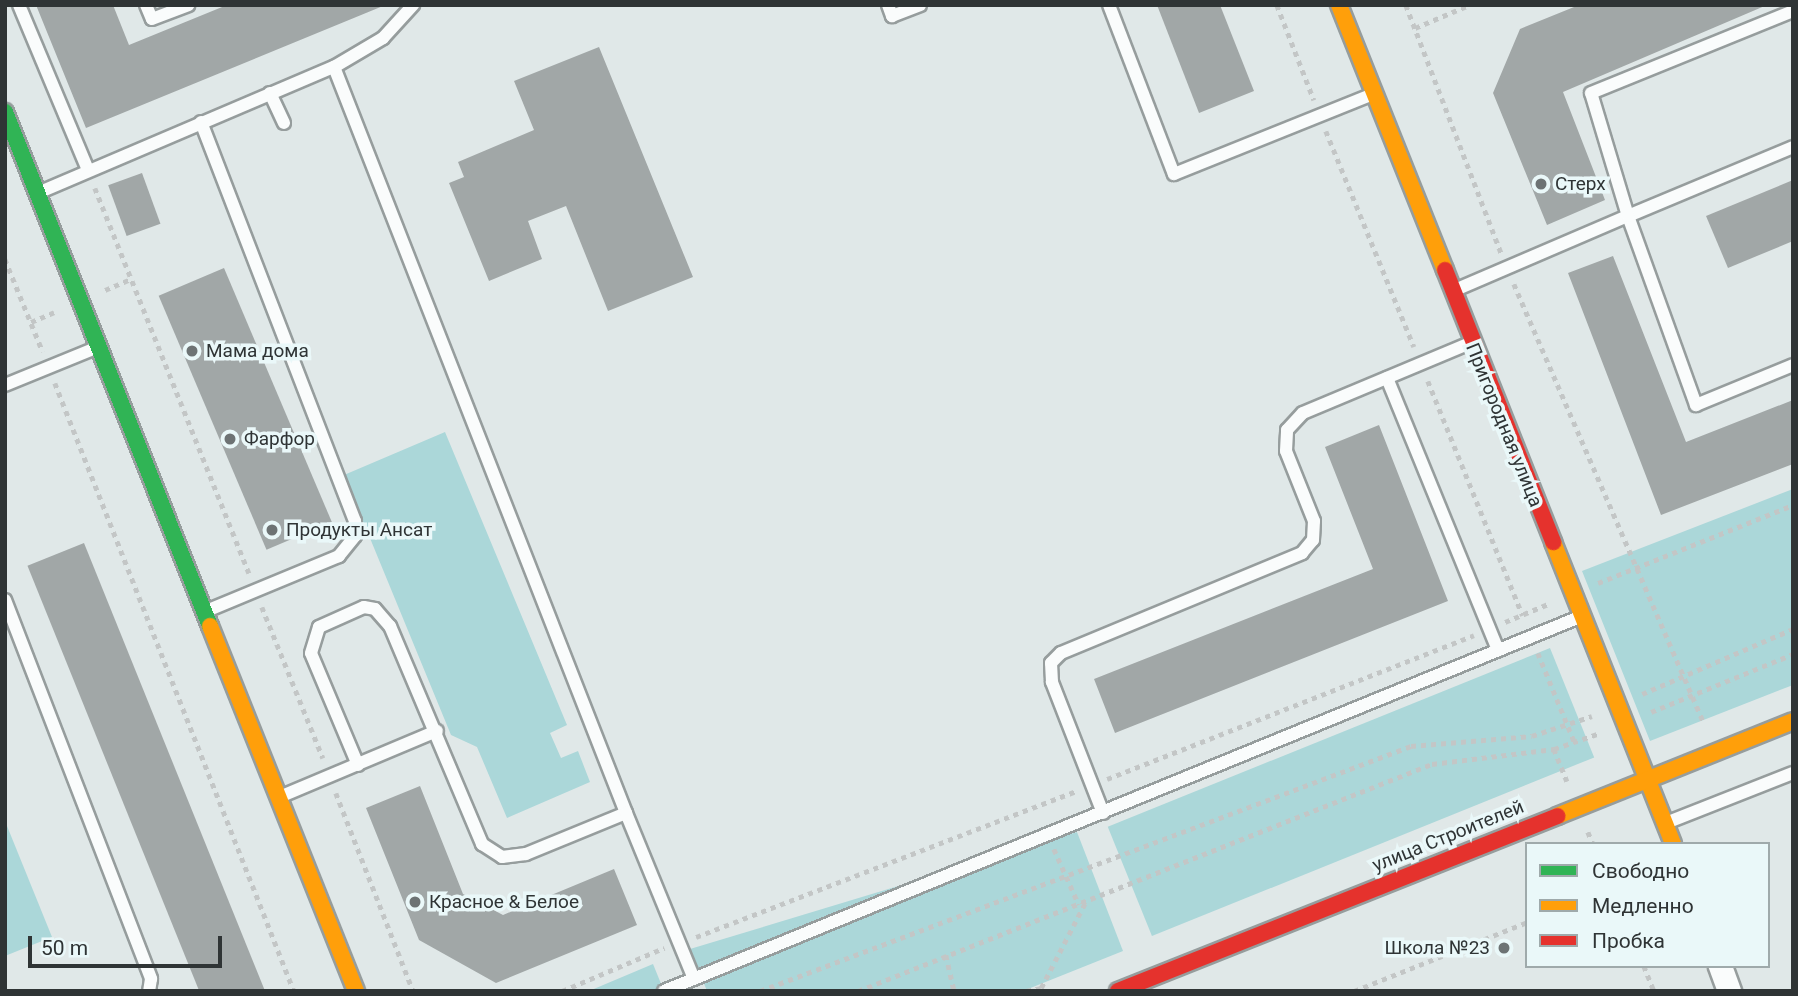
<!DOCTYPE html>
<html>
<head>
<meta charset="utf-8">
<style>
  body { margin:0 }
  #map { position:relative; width:1798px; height:996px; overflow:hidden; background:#e0e8e8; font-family:Roboto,sans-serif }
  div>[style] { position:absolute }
  .green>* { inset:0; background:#abd7d9; transform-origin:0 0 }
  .building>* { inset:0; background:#a1a7a7; transform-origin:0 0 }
  .path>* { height:4.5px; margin-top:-2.25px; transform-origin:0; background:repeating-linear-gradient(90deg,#c3c6c6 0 5px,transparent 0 10px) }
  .roads { filter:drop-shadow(2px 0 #969d9d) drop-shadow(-2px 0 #969d9d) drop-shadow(0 2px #969d9d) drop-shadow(0 -2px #969d9d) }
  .lane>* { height:12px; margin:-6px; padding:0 6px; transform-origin:6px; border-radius:6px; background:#fafcfc }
  .street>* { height:23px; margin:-11.5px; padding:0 11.5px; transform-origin:11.5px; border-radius:11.5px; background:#fafcfc }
  .fast>* { height:16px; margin:-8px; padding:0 8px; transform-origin:8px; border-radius:8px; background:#30b455 }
  .slow>* { height:16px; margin:-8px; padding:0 8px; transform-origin:8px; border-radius:8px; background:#ff9f0a }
  .jam>* { height:16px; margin:-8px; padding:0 8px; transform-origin:8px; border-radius:8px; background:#e5322d }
  .dots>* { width:19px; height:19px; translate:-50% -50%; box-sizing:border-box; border:4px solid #eaf8f9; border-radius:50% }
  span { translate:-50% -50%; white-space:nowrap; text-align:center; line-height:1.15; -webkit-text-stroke:7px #eaf8f9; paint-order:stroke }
  .poi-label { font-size:19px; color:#2f3435 }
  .left { translate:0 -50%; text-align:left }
  .right { translate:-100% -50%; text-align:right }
  .street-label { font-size:19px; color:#2f3435 }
  .frame { position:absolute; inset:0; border:7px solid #2f3435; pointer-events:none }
  .legend { position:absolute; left:1525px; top:842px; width:245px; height:126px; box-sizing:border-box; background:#eaf8f9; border:2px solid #9faaab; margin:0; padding:9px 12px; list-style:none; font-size:21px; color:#2f3435 }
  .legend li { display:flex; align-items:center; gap:14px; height:35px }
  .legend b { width:35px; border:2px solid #9faaab }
  .scale { position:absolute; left:28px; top:936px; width:194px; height:32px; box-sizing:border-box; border:4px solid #2f3435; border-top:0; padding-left:9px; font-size:21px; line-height:24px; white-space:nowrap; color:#2f3435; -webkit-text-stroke:5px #eaf8f9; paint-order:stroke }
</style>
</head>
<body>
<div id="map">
  <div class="green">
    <i style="clip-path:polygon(445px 432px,567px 725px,550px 733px,561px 758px,578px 751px,590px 782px,507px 818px,477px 747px,451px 735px,344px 475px)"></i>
    <i style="clip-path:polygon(1793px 489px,1793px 685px,1650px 741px,1582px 571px)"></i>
    <i style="left:1550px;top:648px;width:118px;height:477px;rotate:68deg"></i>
    <i style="clip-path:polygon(5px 821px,52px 937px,5px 956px)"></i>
    <i style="clip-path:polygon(1077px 832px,1123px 951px,1023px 991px,707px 991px,690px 949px)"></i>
    <i style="clip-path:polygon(653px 964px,664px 991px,589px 991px)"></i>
  </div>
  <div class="building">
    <i style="clip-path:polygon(36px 5px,113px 5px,129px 45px,227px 5px,383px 6px,86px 128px)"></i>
    <i style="clip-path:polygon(1157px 5px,1220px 5px,1254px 91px,1199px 113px)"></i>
    <i style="clip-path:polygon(1579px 5px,1767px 5px,1563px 92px,1605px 200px,1547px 225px,1493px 93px,1520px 29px)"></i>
    <i style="clip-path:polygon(599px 47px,693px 277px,608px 311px,566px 206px,528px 221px,542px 259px,489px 281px,449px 183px,464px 177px,458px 162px,534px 130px,514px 81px)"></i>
    <i style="left:142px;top:173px;width:54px;height:36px;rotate:70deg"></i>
    <i style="clip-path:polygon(1793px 180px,1793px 241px,1728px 268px,1706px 216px)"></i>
    <i style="clip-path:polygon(1613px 256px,1686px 442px,1793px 400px,1793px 464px,1661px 515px,1568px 273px)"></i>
    <i style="left:224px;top:268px;width:276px;height:71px;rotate:67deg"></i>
    <i style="clip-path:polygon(1379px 425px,1448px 601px,1115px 733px,1094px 679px,1373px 569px,1325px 447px)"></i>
    <i style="left:84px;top:543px;width:484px;height:61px;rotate:68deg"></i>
    <i style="clip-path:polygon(420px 786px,463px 894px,503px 915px,614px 869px,637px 925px,496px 983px,419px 940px,366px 808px)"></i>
  </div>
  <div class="path">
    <i style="left:1277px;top:5px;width:102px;rotate:68.7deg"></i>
    <i style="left:1406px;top:5px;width:266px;rotate:69deg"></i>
    <i style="left:1415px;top:28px;width:59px;rotate:-23.1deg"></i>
    <i style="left:1326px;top:131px;width:233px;rotate:67.8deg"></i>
    <i style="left:95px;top:188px;width:415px;rotate:68.2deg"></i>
    <i style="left:5px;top:259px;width:100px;rotate:67.8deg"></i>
    <i style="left:1514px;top:284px;width:479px;rotate:66.6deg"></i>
    <i style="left:105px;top:290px;width:28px;rotate:-23deg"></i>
    <i style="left:31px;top:322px;width:25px;rotate:-23deg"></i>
    <i style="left:1428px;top:381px;width:253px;rotate:68deg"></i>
    <i style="left:55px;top:383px;width:653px;rotate:68.54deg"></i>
    <i style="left:1598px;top:583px;width:210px;rotate:-21.8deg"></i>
    <i style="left:262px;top:607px;width:163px;rotate:68deg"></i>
    <i style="left:1505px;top:622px;width:47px;rotate:-22.7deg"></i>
    <i style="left:1538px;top:653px;width:97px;rotate:67.7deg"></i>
    <i style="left:1642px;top:694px;width:164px;rotate:-23.3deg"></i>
    <i style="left:1651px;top:712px;width:153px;rotate:-22.2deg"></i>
    <i style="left:1554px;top:749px;width:35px;rotate:68deg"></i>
    <i style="left:1107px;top:779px;width:394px;rotate:-21.4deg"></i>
    <i style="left:336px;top:793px;width:212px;rotate:68.7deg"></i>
    <i style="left:1588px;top:832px;width:13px;rotate:67deg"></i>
    <i style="left:1054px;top:849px;width:61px;rotate:65.9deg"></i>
    <i style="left:696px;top:937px;width:407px;rotate:-21deg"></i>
    <i style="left:946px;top:955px;width:37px;rotate:77deg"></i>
    <i style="left:1644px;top:966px;width:27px;rotate:68deg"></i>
    <i style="left:562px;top:991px;width:111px;rotate:-22.9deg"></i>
    <i style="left:760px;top:991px;width:696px;rotate:-20.62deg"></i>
    <i style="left:1411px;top:746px;width:121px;rotate:-4.7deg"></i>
    <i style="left:1532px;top:736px;width:63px;rotate:-18.4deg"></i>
    <i style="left:858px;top:991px;width:617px;rotate:-21.58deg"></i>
    <i style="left:1432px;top:764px;width:123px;rotate:-7deg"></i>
    <i style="left:1554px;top:749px;width:46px;rotate:-19.2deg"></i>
    <i style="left:1026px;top:991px;width:15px;rotate:-11deg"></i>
    <i style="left:1041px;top:988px;width:96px;rotate:-62.6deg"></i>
    <i style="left:1354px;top:991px;width:186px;rotate:-21.7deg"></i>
  </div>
  <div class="roads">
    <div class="lane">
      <i style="left:19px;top:5px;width:179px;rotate:67.3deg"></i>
      <i style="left:146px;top:5px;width:15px;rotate:67deg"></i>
      <i style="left:152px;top:19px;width:39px;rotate:-21deg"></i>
      <i style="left:888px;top:5px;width:12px;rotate:70deg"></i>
      <i style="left:892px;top:16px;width:30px;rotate:-21deg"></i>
      <i style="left:1109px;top:5px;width:181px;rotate:69deg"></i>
      <i style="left:1174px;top:174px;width:214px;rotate:-21.9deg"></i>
      <i style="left:334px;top:67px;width:801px;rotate:68.62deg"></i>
      <i style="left:270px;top:93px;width:33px;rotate:65deg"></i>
      <i style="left:201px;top:122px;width:428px;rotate:68.9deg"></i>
      <i style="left:355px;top:521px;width:15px;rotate:90deg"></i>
      <i style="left:355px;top:536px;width:26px;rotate:129deg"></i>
      <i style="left:339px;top:556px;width:144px;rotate:157.5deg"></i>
      <i style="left:1793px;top:147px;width:179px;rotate:157.3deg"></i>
      <i style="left:1628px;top:216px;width:201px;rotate:70.2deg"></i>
      <i style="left:1696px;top:405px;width:105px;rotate:-22.4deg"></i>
      <i style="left:38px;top:193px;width:322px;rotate:-23.1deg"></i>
      <i style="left:334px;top:67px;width:57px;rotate:-30.6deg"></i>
      <i style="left:383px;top:38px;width:45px;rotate:-47.7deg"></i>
      <i style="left:1455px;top:290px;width:188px;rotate:-23.2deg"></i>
      <i style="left:1628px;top:216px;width:128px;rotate:-106.7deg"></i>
      <i style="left:1591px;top:93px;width:218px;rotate:-22.1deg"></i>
      <i style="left:1387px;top:378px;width:294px;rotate:67.8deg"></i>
      <i style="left:5px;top:385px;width:100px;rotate:-22.2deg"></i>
      <i style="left:5px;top:600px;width:406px;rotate:68.9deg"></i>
      <i style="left:151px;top:979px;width:12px;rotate:99deg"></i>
      <i style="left:358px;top:765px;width:121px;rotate:-112.8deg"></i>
      <i style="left:311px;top:653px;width:27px;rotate:-73deg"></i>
      <i style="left:319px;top:627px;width:49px;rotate:-24deg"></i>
      <i style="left:364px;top:607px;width:11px;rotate:10deg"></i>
      <i style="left:375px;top:609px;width:23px;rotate:49deg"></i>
      <i style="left:390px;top:626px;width:237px;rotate:67.1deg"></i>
      <i style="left:482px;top:844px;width:24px;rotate:33deg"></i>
      <i style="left:502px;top:857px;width:24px;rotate:-7deg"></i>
      <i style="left:526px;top:854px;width:108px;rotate:-22.3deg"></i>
      <i style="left:626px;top:813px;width:179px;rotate:67.7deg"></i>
      <i style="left:282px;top:796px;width:168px;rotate:-22.8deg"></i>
      <i style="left:1103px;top:813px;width:141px;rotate:-111.3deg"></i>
      <i style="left:1052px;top:682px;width:19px;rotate:-93deg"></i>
      <i style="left:1051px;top:663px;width:14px;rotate:-45deg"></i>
      <i style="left:1061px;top:653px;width:261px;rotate:-22.5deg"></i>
      <i style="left:1302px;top:553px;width:17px;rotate:-50deg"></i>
      <i style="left:1313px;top:540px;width:19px;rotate:-87deg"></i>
      <i style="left:1314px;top:521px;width:75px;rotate:-111.8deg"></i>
      <i style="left:1286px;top:451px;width:21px;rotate:-87deg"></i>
      <i style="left:1287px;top:430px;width:23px;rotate:-47deg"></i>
      <i style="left:1303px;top:413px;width:181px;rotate:-22.7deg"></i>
      <i style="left:1666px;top:823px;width:136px;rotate:-21.5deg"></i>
      <i style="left:664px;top:991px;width:992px;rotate:-22.22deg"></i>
    </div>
    <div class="street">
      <i style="left:1720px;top:966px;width:27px;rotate:70deg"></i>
    </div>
    <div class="fast">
      <i style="left:5px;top:112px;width:553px;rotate:68.26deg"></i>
    </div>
    <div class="slow">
      <i style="left:1339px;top:5px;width:285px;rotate:68.2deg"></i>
      <i style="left:1553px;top:542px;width:325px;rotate:68.3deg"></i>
      <i style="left:210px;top:626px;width:393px;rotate:68.2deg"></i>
      <i style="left:1557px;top:816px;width:254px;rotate:-21.9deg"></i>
    </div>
    <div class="jam">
      <i style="left:1445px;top:270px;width:293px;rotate:68.3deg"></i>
      <i style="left:1118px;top:991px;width:473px;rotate:-21.7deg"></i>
    </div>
  </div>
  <div class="dots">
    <i style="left:1541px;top:184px;background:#6d7374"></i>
    <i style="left:192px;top:351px;background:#6d7374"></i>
    <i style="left:230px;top:439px;background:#6d7374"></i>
    <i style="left:272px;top:530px;background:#6d7374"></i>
    <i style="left:415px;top:902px;background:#6d7374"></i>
    <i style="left:1504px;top:948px;background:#6d7374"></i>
  </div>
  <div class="poi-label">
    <span class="left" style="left:1555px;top:184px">Стерх</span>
    <span class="left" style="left:206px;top:351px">Мама дома</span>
    <span class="left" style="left:244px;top:439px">Фарфор</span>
    <span class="left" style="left:286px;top:530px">Продукты Ансат</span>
    <span class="left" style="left:429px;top:902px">Красное &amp; Белое</span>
    <span class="right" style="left:1490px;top:948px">Школа №23</span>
  </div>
  <div class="street-label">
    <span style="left:1504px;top:425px;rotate:68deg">Пригородная улица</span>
    <span style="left:1448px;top:836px;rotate:-22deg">улица Строителей</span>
  </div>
  <div class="frame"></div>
  <ul class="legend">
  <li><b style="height:9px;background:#30b455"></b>Свободно</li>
  <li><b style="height:9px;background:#ff9f0a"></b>Медленно</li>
  <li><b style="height:9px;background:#e5322d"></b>Пробка</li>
  </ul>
  <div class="scale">50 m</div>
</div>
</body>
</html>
